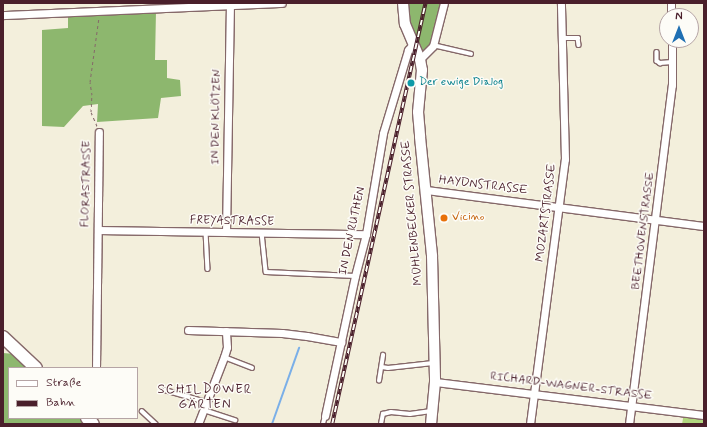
<!DOCTYPE html>
<html>
<head>
<meta charset="utf-8">
<style>
  body { margin:0 }
  #map { position:relative; width:707px; height:427px; overflow:hidden; background:#f3efdc; font-family:Mynerve,sans-serif }
  div>[style] { position:absolute }
  .green>* { inset:0; background:#b2d67f }
  .forest>* { inset:0; background:#8db76e }
  .stream>* { height:2px; margin:-1px; padding:0 1px; transform-origin:1px; border-radius:1px; background:#7aafe8 }
  .path>* { height:1px; margin-top:-0.5px; transform-origin:0; background:repeating-linear-gradient(90deg,#856869 0 3px,transparent 0 6px) }
  .roads { filter:drop-shadow(1px 0 #856869) drop-shadow(-1px 0 #856869) drop-shadow(0 1px #856869) drop-shadow(0 -1px #856869) }
  .lane>* { height:3.5px; margin:-1.75px; padding:0 1.75px; transform-origin:1.75px; border-radius:1.75px; background:#fff }
  .street>* { height:7px; margin:-3.5px; padding:0 3.5px; transform-origin:3.5px; border-radius:3.5px; background:#fff }
  .secondary>* { height:10px; margin:-5px; padding:0 5px; transform-origin:5px; border-radius:5px; background:#fff }
  .primary>* { height:12px; margin:-6px; padding:0 6px; transform-origin:6px; border-radius:6px; background:#fff }
  .rail>* { height:3.5px; margin-top:-1.75px; transform-origin:0; background:repeating-linear-gradient(90deg,#fdfcf7 0 6px,#4a1f2b 0 12px); box-sizing:border-box; border-block:1px solid #4a1f2b }
  .dots>* { width:11px; height:11px; translate:-50% -50%; box-sizing:border-box; border:2px solid #fdfcf7; border-radius:50% }
  span { translate:-50% -50%; white-space:nowrap; text-align:center; line-height:1.15; -webkit-text-stroke:3px #fdfcf7; paint-order:stroke }
  .culture-label { font-size:12px; color:#0d838f }
  .left { translate:0 -50%; text-align:left }
  .street-label { font-size:12px; color:#4a1f2b }
  .food-label { font-size:12px; color:#c56008 }
  .neighbourhood-label { font-size:13px; color:#4a1f2b; letter-spacing:1px }
  .frame { position:absolute; inset:0; border:4px solid #4a1f2b; pointer-events:none }
  .legend { position:absolute; left:8px; top:367px; width:130px; height:52px; box-sizing:border-box; background:#fdfcf7; border:1px solid #b5a4a5; margin:0; padding:5px 7px; list-style:none; font-size:12px; color:#4a1f2b }
  .legend li { display:flex; align-items:center; gap:8px; height:20px }
  .legend b { width:20px; border:1px solid #b5a4a5 }
  .north { position:absolute; left:659px; top:8px; width:40px; height:40px; box-sizing:border-box; background:#fdfcf7; border:1px solid #b5a4a5; border-radius:50%; rotate:0deg; font-size:11px; font-weight:700; line-height:16px; text-align:center; color:#4a1f2b }
  .north::after { content:''; display:block; margin:auto; width:14px; height:18px; background:#1f6fb2; clip-path:polygon(50% 0,100% 100%,50% 72%,0 100%) }
</style>
</head>
<body>
<div id="map">
  <div class="green">
    <i style="clip-path:polygon(684px 413px,704px 415px,704px 424px,682px 424px)"></i>
  </div>
  <div class="forest">
    <i style="clip-path:polygon(407px 3px,443px 3px,433px 46px,423px 57px,412px 55px,413px 40px)"></i>
    <i style="clip-path:polygon(156px 11px,155px 60px,167px 60px,167px 78px,180px 80px,181px 96px,161px 98px,158px 118px,97px 122px,98px 104px,83px 106px,64px 127px,42px 126px,42px 30px,68px 28px,68px 17px)"></i>
    <i style="clip-path:polygon(3px 353px,15px 354px,29px 368px,9px 368px,9px 418px,81px 418px,86px 424px,3px 424px)"></i>
  </div>
  <div class="stream">
    <i style="left:272px;top:424px;width:81px;rotate:-70.4deg"></i>
  </div>
  <div class="path">
    <i style="left:97px;top:126px;width:15px;rotate:-113deg"></i>
    <i style="left:91px;top:112px;width:17px;rotate:-87deg"></i>
    <i style="left:92px;top:95px;width:13px;rotate:-99deg"></i>
    <i style="left:90px;top:82px;width:66px;rotate:-82.1deg"></i>
  </div>
  <div class="roads">
    <div class="lane">
      <i style="left:562px;top:38px;width:16px"></i>
      <i style="left:578px;top:38px;width:7px;rotate:82deg"></i>
      <i style="left:433px;top:45px;width:39px;rotate:13deg"></i>
      <i style="left:657px;top:52px;width:9px;rotate:90deg"></i>
      <i style="left:657px;top:61px;width:4px;rotate:34deg"></i>
      <i style="left:660px;top:63px;width:12px;rotate:-5deg"></i>
      <i style="left:206px;top:232px;width:37px;rotate:87deg"></i>
      <i style="left:262px;top:233px;width:39px;rotate:84deg"></i>
      <i style="left:266px;top:272px;width:89px;rotate:2.6deg"></i>
      <i style="left:224px;top:357px;width:30px;rotate:21deg"></i>
      <i style="left:382px;top:367px;width:6px;rotate:9deg"></i>
      <i style="left:388px;top:368px;width:45px;rotate:-6.3deg"></i>
      <i style="left:379px;top:381px;width:26px;rotate:-81deg"></i>
      <i style="left:165px;top:390px;width:43px;rotate:16.3deg"></i>
      <i style="left:204px;top:410px;width:33px;rotate:18deg"></i>
      <i style="left:142px;top:411px;width:19px;rotate:43deg"></i>
      <i style="left:323px;top:424px;width:8px;rotate:-76deg"></i>
      <i style="left:381px;top:424px;width:10px;rotate:-79deg"></i>
      <i style="left:383px;top:414px;width:8px;rotate:-14deg"></i>
      <i style="left:391px;top:412px;width:19px;rotate:6deg"></i>
      <i style="left:410px;top:414px;width:21px;rotate:-8deg"></i>
    </div>
    <div class="street">
      <i style="left:671px;top:3px;width:13px;rotate:90deg"></i>
      <i style="left:3px;top:15px;width:279px;rotate:-2.5deg"></i>
      <i style="left:420px;top:59px;width:18px;rotate:-45deg"></i>
      <i style="left:433px;top:46px;width:44px;rotate:-75.7deg"></i>
      <i style="left:426px;top:190px;width:280px;rotate:7.4deg"></i>
      <i style="left:98px;top:230px;width:268px;rotate:0.9deg"></i>
      <i style="left:226px;top:232px;width:229px;rotate:-89deg"></i>
      <i style="left:188px;top:330px;width:94px;rotate:1.8deg"></i>
      <i style="left:282px;top:333px;width:25px;rotate:7deg"></i>
      <i style="left:307px;top:336px;width:35px;rotate:10deg"></i>
      <i style="left:96px;top:368px;width:236px;rotate:-89.3deg"></i>
      <i style="left:435px;top:382px;width:271px;rotate:7deg"></i>
      <i style="left:325px;top:416px;width:143px;rotate:-77.9deg"></i>
      <i style="left:355px;top:276px;width:43px;rotate:-75.3deg"></i>
      <i style="left:366px;top:234px;width:102px;rotate:-80.4deg"></i>
      <i style="left:383px;top:133px;width:87px;rotate:-73.2deg"></i>
      <i style="left:408px;top:50px;width:6px;rotate:-51deg"></i>
      <i style="left:198px;top:424px;width:72px;rotate:-68.8deg"></i>
      <i style="left:224px;top:357px;width:10px;rotate:-73deg"></i>
      <i style="left:227px;top:347px;width:16px;rotate:-94deg"></i>
      <i style="left:530px;top:424px;width:267px;rotate:-82.5deg"></i>
      <i style="left:565px;top:159px;width:156px;rotate:-91.5deg"></i>
      <i style="left:629px;top:424px;width:342px;rotate:-82.8deg"></i>
      <i style="left:672px;top:85px;width:45px;rotate:-90deg"></i>
    </div>
    <div class="secondary">
      <i style="left:403px;top:3px;width:21px;rotate:85deg"></i>
      <i style="left:405px;top:24px;width:38px;rotate:67deg"></i>
      <i style="left:420px;top:59px;width:11px;rotate:80deg"></i>
      <i style="left:422px;top:70px;width:42px;rotate:95.4deg"></i>
      <i style="left:418px;top:112px;width:25px;rotate:85deg"></i>
      <i style="left:420px;top:137px;width:120px;rotate:84.2deg"></i>
      <i style="left:432px;top:256px;width:126px;rotate:88.6deg"></i>
      <i style="left:435px;top:382px;width:42px;rotate:95.4deg"></i>
    </div>
    <div class="primary">
      <i style="left:3px;top:337px;width:45px;rotate:43.2deg"></i>
      <i style="left:87px;top:418px;width:8px;rotate:45deg"></i>
    </div>
  </div>
  <div class="rail">
    <i style="left:332px;top:424px;width:431px;rotate:-77.5deg"></i>
  </div>
  <div class="dots">
    <i style="left:411px;top:83px;background:#0f9aa8"></i>
    <i style="left:444px;top:218px;background:#e8710a"></i>
  </div>
  <div class="culture-label">
    <span class="left" style="left:419px;top:83px">Der ewige Dialog</span>
  </div>
  <div class="street-label">
    <span style="left:217px;top:117px;rotate:-89deg">IN DEN KLÖTZEN</span>
    <span style="left:87px;top:184px;rotate:-89deg">FLORASTRASSE</span>
    <span style="left:483px;top:186px;rotate:7deg">HAYDNSTRASSE</span>
    <span style="left:413px;top:213px;rotate:-95deg">MÜHLENBECKER STRASSE</span>
    <span style="left:547px;top:213px;rotate:-83deg">MOZARTSTRASSE</span>
    <span style="left:232px;top:222px;rotate:1deg">FREYASTRASSE</span>
    <span style="left:353px;top:231px;rotate:-78deg">IN DEN RUTHEN</span>
    <span style="left:644px;top:231px;rotate:-83deg">BEETHOVENSTRASSE</span>
    <span style="left:571px;top:387px;rotate:7deg">RICHARD-WAGNER-STRASSE</span>
  </div>
  <div class="food-label">
    <span class="left" style="left:452px;top:218px">Vicino</span>
  </div>
  <div class="neighbourhood-label">
    <span style="left:205px;top:398px">SCHILDOWER<br>GÄRTEN</span>
  </div>
  <div class="frame"></div>
  <ul class="legend">
  <li><b style="height:5px;background:#fff"></b>Straße</li>
  <li><b style="height:5px;background:#4a1f2b"></b>Bahn</li>
  </ul>
  <div class="north">N</div>
</div>
</body>
</html>
